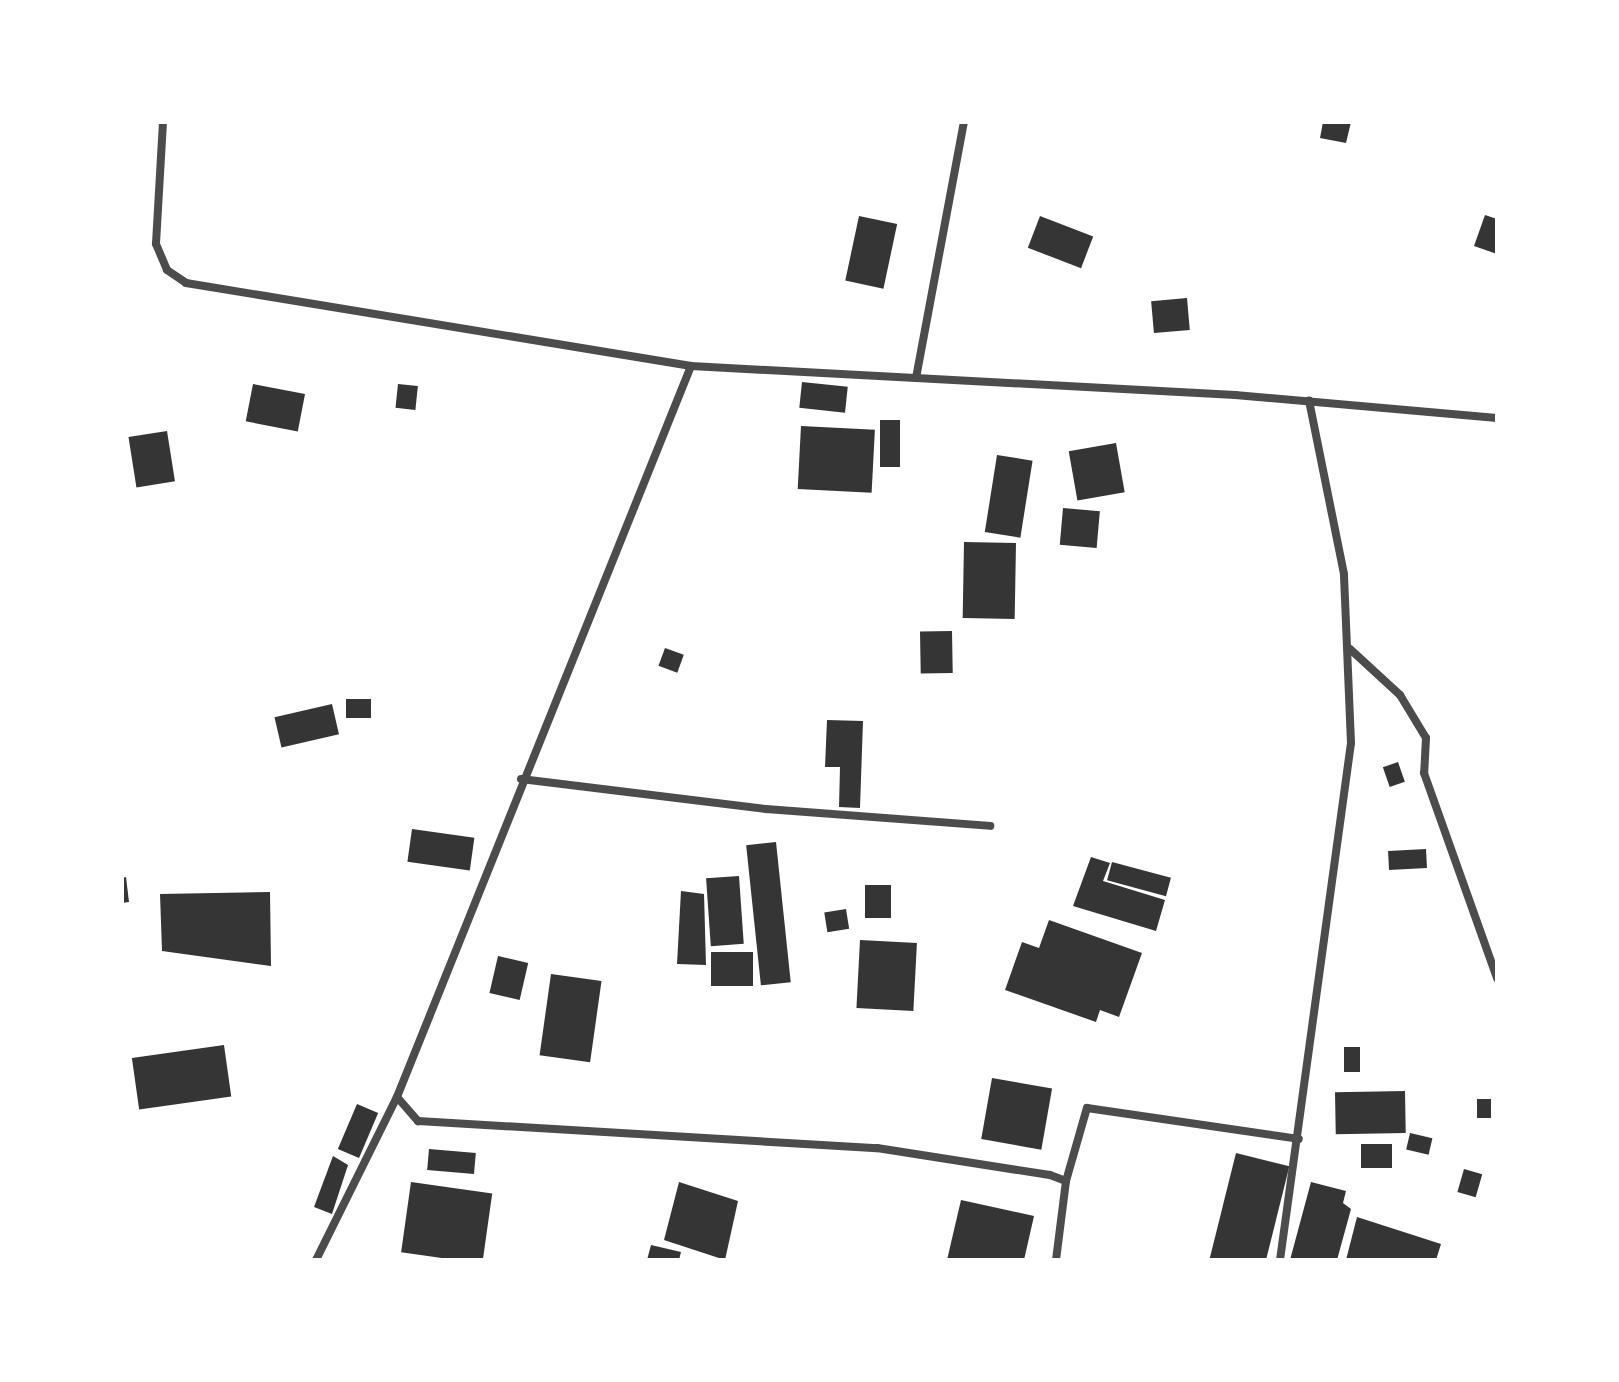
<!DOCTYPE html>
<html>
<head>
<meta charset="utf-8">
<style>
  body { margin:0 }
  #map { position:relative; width:1619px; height:1382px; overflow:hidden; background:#fff; font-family:Quicksand,sans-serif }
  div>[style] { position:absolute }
  .building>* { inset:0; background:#353535; transform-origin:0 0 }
  .minor>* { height:8px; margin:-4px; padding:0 4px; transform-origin:4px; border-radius:4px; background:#4c4c4c }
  span { translate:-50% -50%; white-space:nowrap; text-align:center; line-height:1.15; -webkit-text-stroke:8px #fff; paint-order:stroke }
  .frame { position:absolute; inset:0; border:124px solid #fff; pointer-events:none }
</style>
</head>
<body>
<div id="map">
  <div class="building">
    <i style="clip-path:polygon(1323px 122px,1351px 122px,1346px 143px,1320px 138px)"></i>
    <i style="clip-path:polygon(1485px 215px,1497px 219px,1497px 254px,1474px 246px)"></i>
    <i style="left:859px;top:216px;width:39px;height:66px;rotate:12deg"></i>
    <i style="left:1040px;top:216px;width:57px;height:34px;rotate:21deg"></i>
    <i style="left:1187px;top:298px;width:32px;height:36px;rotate:85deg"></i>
    <i style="left:802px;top:382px;width:46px;height:26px;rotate:6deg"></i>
    <i style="left:253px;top:384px;width:53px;height:38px;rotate:11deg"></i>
    <i style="left:398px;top:384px;width:20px;height:24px;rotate:6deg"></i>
    <i style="left:880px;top:420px;width:20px;height:47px"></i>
    <i style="left:801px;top:426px;width:74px;height:63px;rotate:3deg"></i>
    <i style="left:167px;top:431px;width:51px;height:39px;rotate:81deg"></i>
    <i style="left:1116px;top:443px;width:50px;height:48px;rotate:80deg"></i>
    <i style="left:997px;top:455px;width:36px;height:78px;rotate:9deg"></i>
    <i style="left:1063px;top:508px;width:37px;height:37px;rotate:5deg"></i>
    <i style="left:964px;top:542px;width:52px;height:76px;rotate:1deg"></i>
    <i style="left:952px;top:631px;width:42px;height:32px;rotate:89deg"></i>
    <i style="left:665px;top:648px;width:20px;height:19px;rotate:20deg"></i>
    <i style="left:346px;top:699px;width:25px;height:19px"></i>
    <i style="left:332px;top:704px;width:31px;height:59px;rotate:77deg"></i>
    <i style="clip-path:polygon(827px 720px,863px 721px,860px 808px,839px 807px,840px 767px,825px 767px)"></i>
    <i style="left:1398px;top:762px;width:21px;height:16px;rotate:71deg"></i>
    <i style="left:412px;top:829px;width:63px;height:33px;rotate:8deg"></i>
    <i style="left:776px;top:842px;width:141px;height:30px;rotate:84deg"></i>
    <i style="left:1426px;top:849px;width:19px;height:38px;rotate:87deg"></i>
    <i style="clip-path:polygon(1091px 857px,1110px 863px,1103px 881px,1165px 900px,1156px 931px,1073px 906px)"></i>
    <i style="left:1112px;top:862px;width:61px;height:19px;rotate:15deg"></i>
    <i style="left:739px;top:876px;width:68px;height:33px;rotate:86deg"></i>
    <i style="clip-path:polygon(126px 877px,129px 902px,122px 903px,122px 878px)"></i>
    <i style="left:865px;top:885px;width:26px;height:33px"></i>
    <i style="clip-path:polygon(681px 891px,704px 894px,706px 965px,677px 964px)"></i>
    <i style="clip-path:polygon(270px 892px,271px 966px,162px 951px,160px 894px)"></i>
    <i style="left:846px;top:909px;width:20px;height:22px;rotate:81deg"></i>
    <i style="clip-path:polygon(1049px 920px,1142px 953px,1119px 1017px,1100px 1010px,1096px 1022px,1005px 990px,1022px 942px,1039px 948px)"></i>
    <i style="left:860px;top:940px;width:57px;height:68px;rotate:3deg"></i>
    <i style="left:753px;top:952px;width:34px;height:42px;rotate:90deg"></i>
    <i style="left:498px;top:956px;width:31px;height:38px;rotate:13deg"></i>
    <i style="left:551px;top:974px;width:51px;height:82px;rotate:8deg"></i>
    <i style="left:224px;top:1045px;width:52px;height:93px;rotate:82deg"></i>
    <i style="left:1344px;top:1047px;width:16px;height:25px"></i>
    <i style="left:992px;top:1078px;width:61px;height:62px;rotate:10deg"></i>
    <i style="left:1405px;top:1091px;width:42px;height:70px;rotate:89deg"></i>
    <i style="left:1477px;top:1099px;width:14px;height:19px"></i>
    <i style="left:357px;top:1104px;width:23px;height:49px;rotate:23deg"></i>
    <i style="left:1410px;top:1133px;width:23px;height:17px;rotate:13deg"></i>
    <i style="left:1361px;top:1144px;width:31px;height:24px"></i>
    <i style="left:429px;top:1149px;width:47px;height:21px;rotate:5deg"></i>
    <i style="left:1236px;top:1153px;width:55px;height:110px;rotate:14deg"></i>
    <i style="clip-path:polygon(333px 1156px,348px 1165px,332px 1214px,314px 1207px)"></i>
    <i style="left:1464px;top:1169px;width:19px;height:24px;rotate:16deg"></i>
    <i style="left:411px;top:1182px;width:82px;height:71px;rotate:8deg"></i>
    <i style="clip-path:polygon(679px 1182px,738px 1201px,725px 1260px,664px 1240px)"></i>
    <i style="clip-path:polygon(1311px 1182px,1346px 1191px,1343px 1203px,1351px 1209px,1337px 1260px,1290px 1260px)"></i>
    <i style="clip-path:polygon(961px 1200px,1034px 1216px,1024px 1260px,947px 1260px)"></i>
    <i style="clip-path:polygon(1357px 1217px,1441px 1244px,1436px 1260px,1346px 1260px)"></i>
    <i style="clip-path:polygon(651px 1245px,681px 1252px,679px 1260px,647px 1260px)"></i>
  </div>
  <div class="minor">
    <i style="left:163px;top:122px;width:122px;rotate:93.3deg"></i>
    <i style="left:156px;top:244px;width:28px;rotate:67deg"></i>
    <i style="left:167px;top:270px;width:23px;rotate:34deg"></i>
    <i style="left:186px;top:283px;width:512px;rotate:9.33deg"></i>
    <i style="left:691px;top:366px;width:545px;rotate:3.05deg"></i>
    <i style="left:1235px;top:395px;width:263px;rotate:5deg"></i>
    <i style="left:691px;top:366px;width:788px;rotate:111.91deg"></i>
    <i style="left:397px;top:1097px;width:32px;rotate:49deg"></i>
    <i style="left:418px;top:1121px;width:460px;rotate:3.4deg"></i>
    <i style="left:877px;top:1148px;width:175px;rotate:8.9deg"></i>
    <i style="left:1050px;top:1175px;width:17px;rotate:21deg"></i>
    <i style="left:1066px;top:1181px;width:80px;rotate:97.2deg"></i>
    <i style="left:916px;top:378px;width:260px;rotate:-79.4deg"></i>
    <i style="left:1350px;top:649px;width:68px;rotate:42.6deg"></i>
    <i style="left:1400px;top:695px;width:50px;rotate:58.8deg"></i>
    <i style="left:1426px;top:738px;width:35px;rotate:93deg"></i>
    <i style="left:1424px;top:773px;width:218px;rotate:70.4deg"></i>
    <i style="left:521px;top:779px;width:247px;rotate:7deg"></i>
    <i style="left:766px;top:809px;width:225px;rotate:4.3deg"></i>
    <i style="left:1066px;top:1181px;width:76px;rotate:-74deg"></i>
    <i style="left:1087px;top:1108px;width:214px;rotate:8.3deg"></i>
    <i style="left:316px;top:1260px;width:182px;rotate:-63.6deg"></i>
    <i style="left:1280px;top:1260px;width:522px;rotate:-82.18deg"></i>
    <i style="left:1351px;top:743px;width:169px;rotate:-92.4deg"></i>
    <i style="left:1344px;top:574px;width:177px;rotate:-101.4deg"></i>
  </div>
  <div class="frame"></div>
</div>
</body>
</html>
